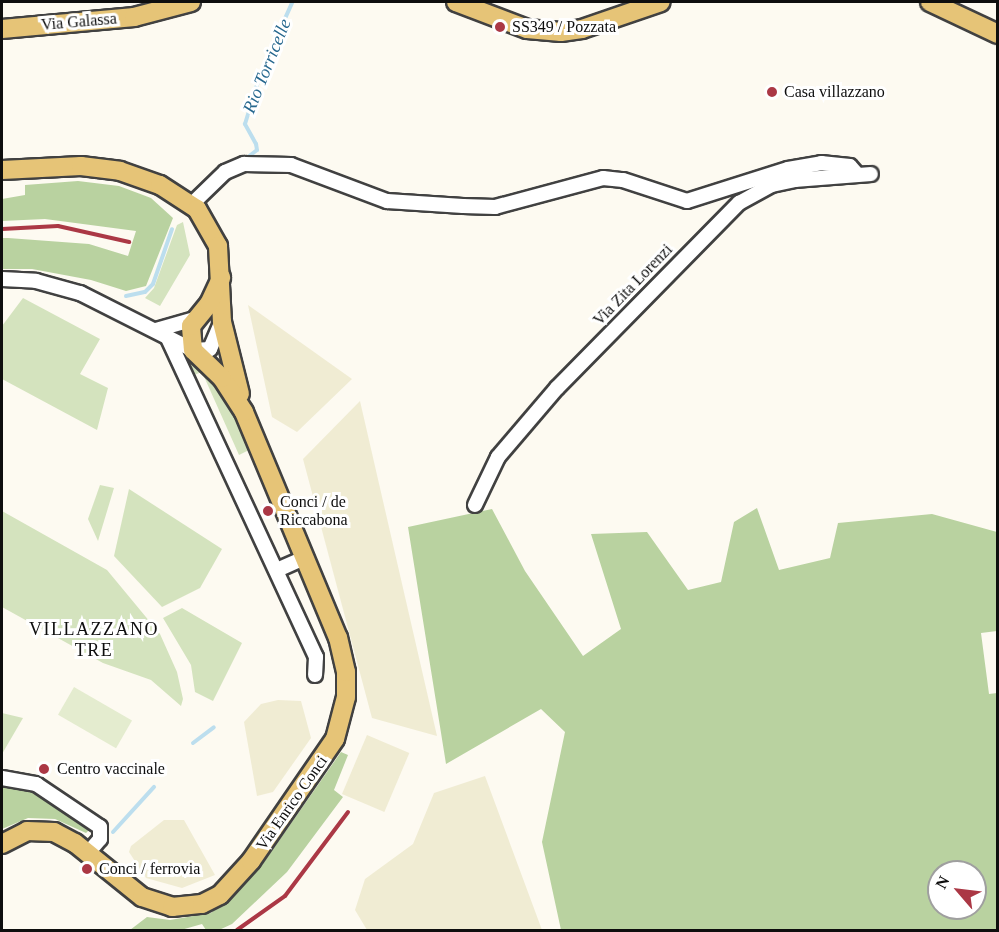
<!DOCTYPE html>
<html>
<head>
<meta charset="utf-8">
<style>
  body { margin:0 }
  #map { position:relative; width:999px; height:932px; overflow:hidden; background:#fdfaf1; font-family:"Times New Roman",serif }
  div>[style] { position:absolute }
  .farmland>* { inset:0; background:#f0ecd3; transform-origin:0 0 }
  .green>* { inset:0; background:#d4e3be }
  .forest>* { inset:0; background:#b9d2a0 }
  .pitch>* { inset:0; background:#e4eccf; transform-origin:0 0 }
  .stream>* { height:4px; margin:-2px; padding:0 2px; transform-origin:2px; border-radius:2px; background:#bcdeee }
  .roads { filter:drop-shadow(2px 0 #414141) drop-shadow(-2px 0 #414141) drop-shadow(0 2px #414141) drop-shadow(0 -2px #414141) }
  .minor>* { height:14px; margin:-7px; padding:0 7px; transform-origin:7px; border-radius:7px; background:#fff }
  .major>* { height:18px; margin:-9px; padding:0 9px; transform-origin:9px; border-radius:9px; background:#e6c477 }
  .rail>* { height:4px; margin:-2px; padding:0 2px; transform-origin:2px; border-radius:2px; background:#ab3845 }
  .dots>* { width:16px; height:16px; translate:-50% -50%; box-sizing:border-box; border:3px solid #fff; border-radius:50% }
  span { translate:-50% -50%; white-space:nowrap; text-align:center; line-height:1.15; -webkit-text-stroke:6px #fff; paint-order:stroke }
  .street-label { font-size:16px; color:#0e0e0e }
  .poi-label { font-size:16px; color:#0e0e0e }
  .left { translate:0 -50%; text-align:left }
  .water-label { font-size:18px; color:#27688f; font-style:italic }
  .neighbourhood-label { font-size:18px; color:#0e0e0e; letter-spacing:1.5px }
  .frame { position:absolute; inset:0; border:3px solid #0e0e0e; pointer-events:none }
  .north { position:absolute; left:927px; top:860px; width:60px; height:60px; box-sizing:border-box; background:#fff; border:2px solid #9f9f9f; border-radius:50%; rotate:298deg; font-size:16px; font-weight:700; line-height:24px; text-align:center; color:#0e0e0e }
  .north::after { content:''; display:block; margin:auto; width:21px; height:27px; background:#ab3845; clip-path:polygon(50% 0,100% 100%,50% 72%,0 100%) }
</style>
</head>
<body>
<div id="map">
  <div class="farmland">
    <i style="clip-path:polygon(248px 305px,352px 379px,297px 432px,272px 417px)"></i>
    <i style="clip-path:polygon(360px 401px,437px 736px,372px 718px,303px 459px)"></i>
    <i style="clip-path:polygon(278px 700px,301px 701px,311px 738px,273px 792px,257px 796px,244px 722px,261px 704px)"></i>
    <i style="left:367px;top:735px;width:46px;height:64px;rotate:23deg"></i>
    <i style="clip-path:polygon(485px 776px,542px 930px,367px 930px,355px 910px,365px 879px,413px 844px,434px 793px)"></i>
    <i style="clip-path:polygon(164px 820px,184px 820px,215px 875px,182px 888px,146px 878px,129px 852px,131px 846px)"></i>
  </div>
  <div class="green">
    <i style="clip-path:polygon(183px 222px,190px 255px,160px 306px,145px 298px,154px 288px,177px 225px)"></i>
    <i style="clip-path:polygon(23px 298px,100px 339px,80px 374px,108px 388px,97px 430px,2px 379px,2px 326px)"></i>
    <i style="clip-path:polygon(189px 362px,205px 373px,217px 387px,251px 449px,239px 455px,202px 372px,194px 375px)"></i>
    <i style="clip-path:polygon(100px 485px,114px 488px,98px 541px,88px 519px)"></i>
    <i style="clip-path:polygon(129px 489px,222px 549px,200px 588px,162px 607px,114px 556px)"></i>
    <i style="clip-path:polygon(2px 511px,107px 570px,160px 634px,177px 672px,183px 699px,181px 706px,151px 680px,103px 663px,2px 607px)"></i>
    <i style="clip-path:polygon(182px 608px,242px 643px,213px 701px,195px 692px,191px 665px,163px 618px)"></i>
    <i style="clip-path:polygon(2px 713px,23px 718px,2px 754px)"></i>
  </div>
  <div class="forest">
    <i style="clip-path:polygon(78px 181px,119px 186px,151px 198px,173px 218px,146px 286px,126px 291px,91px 280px,32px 269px,2px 269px,2px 238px,8px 238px,89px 244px,128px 256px,136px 231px,45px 219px,2px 221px,2px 199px,25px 195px,25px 185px)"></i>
    <i style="clip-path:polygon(evenodd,757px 508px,779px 570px,830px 558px,838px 523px,932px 514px,997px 532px,997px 631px,981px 633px,989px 694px,997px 693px,997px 930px,561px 930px,542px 842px,565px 732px,541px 709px,446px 764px,408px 527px,492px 509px,525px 571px,583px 656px,621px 629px,591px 534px,647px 532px,688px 590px,721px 582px,734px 522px,757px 508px,939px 872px,975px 872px,975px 908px,939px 908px,939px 872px)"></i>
    <i style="clip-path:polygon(341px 752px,348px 755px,334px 790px,343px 797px,287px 872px,232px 924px,219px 930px,206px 930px,202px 924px,181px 930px,130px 930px,147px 917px,170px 920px,211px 913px,262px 865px)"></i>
    <i style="clip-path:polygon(2px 782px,30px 787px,93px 826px,86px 833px,55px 819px,28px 818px,2px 829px)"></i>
  </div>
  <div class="pitch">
    <i style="left:74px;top:687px;width:67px;height:32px;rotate:30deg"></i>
  </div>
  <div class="stream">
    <i style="left:248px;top:157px;width:11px;rotate:-38deg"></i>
    <i style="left:257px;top:150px;width:6px;rotate:-99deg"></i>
    <i style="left:256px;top:144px;width:23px;rotate:-119deg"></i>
    <i style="left:245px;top:124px;width:54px;rotate:-72.9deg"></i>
    <i style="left:261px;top:72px;width:76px;rotate:-65.8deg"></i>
    <i style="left:126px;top:296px;width:19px;rotate:-12deg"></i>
    <i style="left:145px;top:292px;width:11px;rotate:-45deg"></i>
    <i style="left:153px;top:284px;width:58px;rotate:-70.9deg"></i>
    <i style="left:193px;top:743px;width:26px;rotate:-37deg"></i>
    <i style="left:113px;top:832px;width:61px;rotate:-47.7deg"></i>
  </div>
  <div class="roads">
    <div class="minor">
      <i style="left:192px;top:204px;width:46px;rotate:-44.1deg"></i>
      <i style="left:225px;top:172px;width:21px;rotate:-23deg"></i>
      <i style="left:244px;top:164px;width:47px;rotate:1.2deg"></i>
      <i style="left:291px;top:165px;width:103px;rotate:20.6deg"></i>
      <i style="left:387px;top:201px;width:76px;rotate:3.8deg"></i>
      <i style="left:463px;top:206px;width:32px;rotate:2deg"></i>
      <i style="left:495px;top:207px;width:112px;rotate:-15deg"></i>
      <i style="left:603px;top:178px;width:20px;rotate:6deg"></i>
      <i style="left:623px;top:180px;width:67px;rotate:18.2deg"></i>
      <i style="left:687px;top:201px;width:106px;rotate:-17.6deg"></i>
      <i style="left:788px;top:169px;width:34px;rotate:-10deg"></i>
      <i style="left:821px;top:163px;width:29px;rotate:6deg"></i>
      <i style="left:850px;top:166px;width:11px;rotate:49deg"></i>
      <i style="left:2px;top:279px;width:34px;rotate:3deg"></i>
      <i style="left:36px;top:281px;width:46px;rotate:15.3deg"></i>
      <i style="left:80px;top:293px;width:127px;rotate:26.8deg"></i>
      <i style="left:193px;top:350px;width:17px;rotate:-3deg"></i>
      <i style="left:210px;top:349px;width:28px;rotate:-67deg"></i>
      <i style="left:156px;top:330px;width:41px;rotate:-15.8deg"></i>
      <i style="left:167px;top:336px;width:354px;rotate:65.1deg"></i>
      <i style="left:316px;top:657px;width:18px;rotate:93deg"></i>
      <i style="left:475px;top:505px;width:53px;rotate:-64.4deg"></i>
      <i style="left:498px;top:457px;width:91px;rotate:-49.5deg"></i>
      <i style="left:557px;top:388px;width:260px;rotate:-45.5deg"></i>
      <i style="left:739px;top:203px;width:38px;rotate:-29deg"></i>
      <i style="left:772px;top:185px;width:24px;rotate:-12deg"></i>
      <i style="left:795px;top:180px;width:76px;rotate:-4.5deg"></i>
      <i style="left:277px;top:570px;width:30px;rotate:-24deg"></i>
      <i style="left:2px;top:778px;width:35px;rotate:10deg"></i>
      <i style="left:36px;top:784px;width:77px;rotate:33.9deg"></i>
      <i style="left:100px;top:827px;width:12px;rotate:90deg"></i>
      <i style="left:100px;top:839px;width:20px;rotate:131deg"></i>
    </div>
    <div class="major">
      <i style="left:456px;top:2px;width:76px;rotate:20.8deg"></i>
      <i style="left:527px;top:29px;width:34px;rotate:5deg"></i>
      <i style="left:561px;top:32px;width:21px;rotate:-8deg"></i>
      <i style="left:582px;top:29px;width:83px;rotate:-18.9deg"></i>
      <i style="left:930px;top:2px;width:75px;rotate:25.2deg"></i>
      <i style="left:2px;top:29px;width:133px;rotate:-5.2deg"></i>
      <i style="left:134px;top:17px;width:59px;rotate:-14.7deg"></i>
      <i style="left:2px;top:170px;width:79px;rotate:-2.9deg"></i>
      <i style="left:81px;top:166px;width:39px;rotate:7deg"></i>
      <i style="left:120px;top:171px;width:42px;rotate:19.3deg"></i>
      <i style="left:160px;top:185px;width:44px;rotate:33deg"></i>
      <i style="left:197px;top:209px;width:43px;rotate:60.4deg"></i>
      <i style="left:218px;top:246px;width:76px;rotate:87deg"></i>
      <i style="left:222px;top:322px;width:74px;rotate:76deg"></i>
      <i style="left:2px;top:844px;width:28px;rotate:-27deg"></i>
      <i style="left:27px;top:831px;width:27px;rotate:2deg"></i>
      <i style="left:54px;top:832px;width:24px;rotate:28deg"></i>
      <i style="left:75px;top:843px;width:86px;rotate:38.9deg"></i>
      <i style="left:142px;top:897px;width:32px;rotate:18deg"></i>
      <i style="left:172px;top:907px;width:30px;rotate:-6deg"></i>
      <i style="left:202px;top:904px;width:20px;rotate:-27deg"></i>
      <i style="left:220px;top:895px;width:46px;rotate:-47.6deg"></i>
      <i style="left:251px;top:861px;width:148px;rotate:-55.5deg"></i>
      <i style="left:335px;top:739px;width:43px;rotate:-75.3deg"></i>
      <i style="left:346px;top:697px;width:25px;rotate:-90deg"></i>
      <i style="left:346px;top:672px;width:35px;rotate:-103deg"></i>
      <i style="left:338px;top:638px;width:245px;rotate:-112.6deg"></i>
      <i style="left:244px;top:412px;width:40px;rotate:-122.9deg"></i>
      <i style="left:222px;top:378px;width:40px;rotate:-136deg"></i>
      <i style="left:193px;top:350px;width:24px;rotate:-95deg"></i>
      <i style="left:191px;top:326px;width:28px;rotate:-51deg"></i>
      <i style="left:209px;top:304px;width:29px;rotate:-65deg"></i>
    </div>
  </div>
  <div class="rail">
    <i style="left:2px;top:229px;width:56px;rotate:-3.1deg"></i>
    <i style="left:58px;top:226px;width:73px;rotate:12.7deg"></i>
    <i style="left:237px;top:930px;width:59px;rotate:-35.3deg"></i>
    <i style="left:285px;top:896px;width:105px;rotate:-53.1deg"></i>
  </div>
  <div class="dots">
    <i style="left:500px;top:27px;background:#ab3845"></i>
    <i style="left:772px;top:92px;background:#ab3845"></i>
    <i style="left:268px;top:511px;background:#ab3845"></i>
    <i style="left:44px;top:769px;background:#ab3845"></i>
    <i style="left:87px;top:869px;background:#ab3845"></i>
  </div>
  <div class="street-label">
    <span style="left:79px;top:22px;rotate:-5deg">Via Galassa</span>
    <span style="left:633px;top:285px;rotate:-46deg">Via Zita Lorenzi</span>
    <span style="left:292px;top:803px;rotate:-55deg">Via Enrico Conci</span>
  </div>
  <div class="poi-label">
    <span class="left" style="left:512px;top:27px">SS349 / Pozzata</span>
    <span class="left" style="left:784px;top:92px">Casa villazzano</span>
    <span class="left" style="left:280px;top:511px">Conci / de<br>Riccabona</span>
    <span class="left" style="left:57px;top:769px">Centro vaccinale</span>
    <span class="left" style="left:99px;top:869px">Conci / ferrovia</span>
  </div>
  <div class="water-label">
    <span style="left:267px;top:66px;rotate:-68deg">Rio Torricelle</span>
  </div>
  <div class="neighbourhood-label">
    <span style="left:94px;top:640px">VILLAZZANO<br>TRE</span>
  </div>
  <div class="frame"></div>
  <div class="north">N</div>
</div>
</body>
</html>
